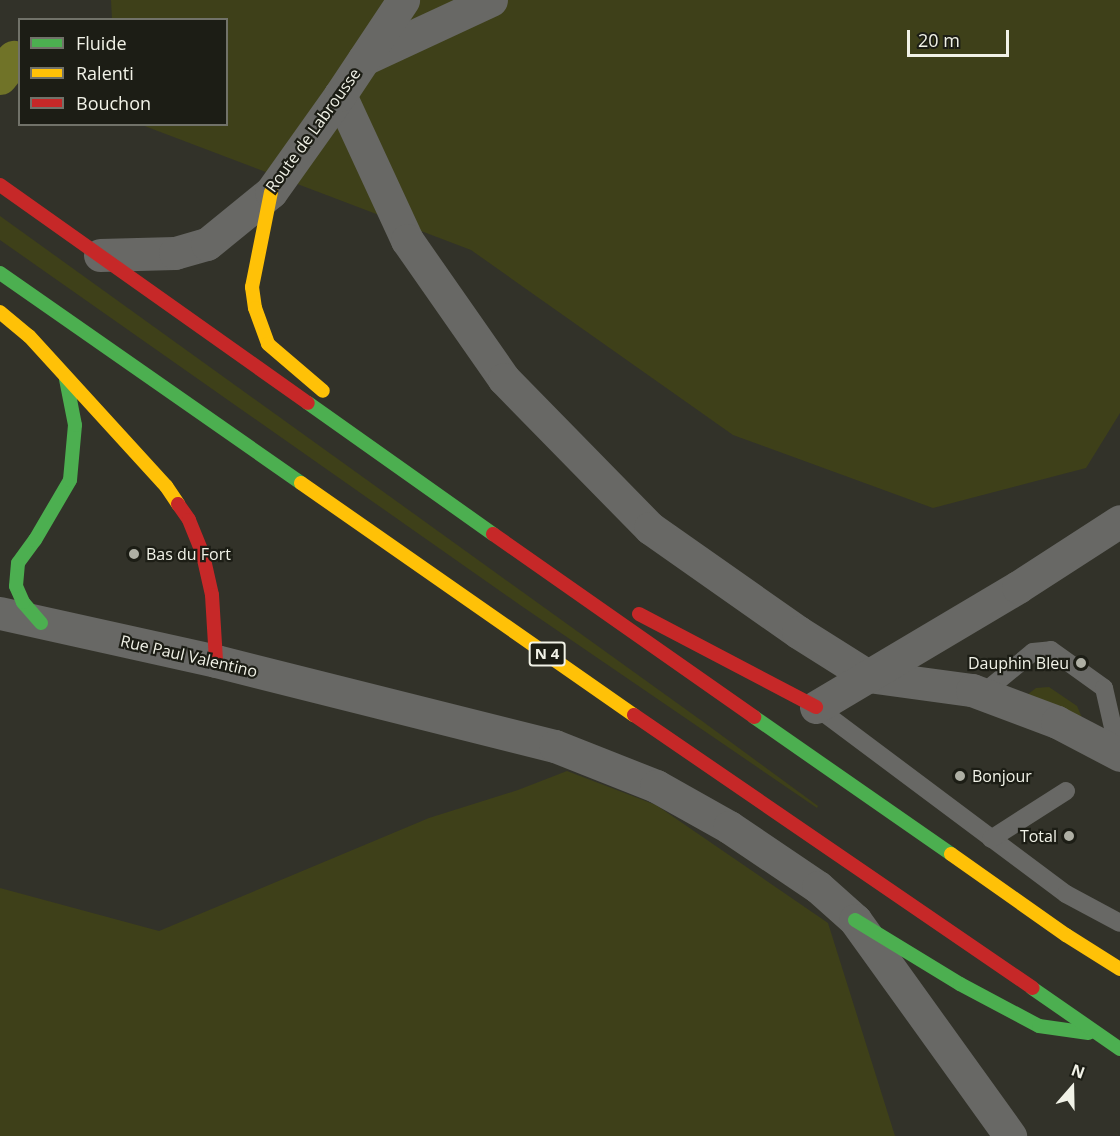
<!DOCTYPE html>
<html>
<head>
<meta charset="utf-8">
<style>
  body { margin:0 }
  #map { position:relative; width:1120px; height:1136px; overflow:hidden; background:#323229; font-family:"Open Sans",sans-serif }
  div>[style] { position:absolute }
  .green>* { inset:0; background:#3e4019 }
  .canal>* { height:36px; margin:-18px; padding:0 18px; transform-origin:18px; border-radius:18px; background:#707328 }
  .lane>* { height:18px; margin:-9px; padding:0 9px; transform-origin:9px; border-radius:9px; background:#686865 }
  .street>* { height:33px; margin:-16.5px; padding:0 16.5px; transform-origin:16.5px; border-radius:16.5px; background:#686865 }
  .fast>* { height:14px; margin:-7px; padding:0 7px; transform-origin:7px; border-radius:7px; background:#4caf50 }
  .slow>* { height:14px; margin:-7px; padding:0 7px; transform-origin:7px; border-radius:7px; background:#ffc107 }
  .jam>* { height:14px; margin:-7px; padding:0 7px; transform-origin:7px; border-radius:7px; background:#c62828 }
  .dots>* { width:16px; height:16px; translate:-50% -50%; box-sizing:border-box; border:3px solid #1c1d15; border-radius:50% }
  span { translate:-50% -50%; white-space:nowrap; text-align:center; line-height:1.15; -webkit-text-stroke:4.5px #1c1d15; paint-order:stroke }
  .shield-label span { padding:2px 4px; background:#1c1d15; border:2px solid; border-radius:4px; -webkit-text-stroke-width:0 }
  .shield-label { font-size:15px; color:#f1f2e7; font-weight:700 }
  .street-label { font-size:16px; color:#f1f2e7 }
  .poi-label { font-size:16px; color:#f1f2e7 }
  .left { translate:0 -50%; text-align:left }
  .right { translate:-100% -50%; text-align:right }
  .legend { position:absolute; left:18px; top:18px; width:210px; height:108px; box-sizing:border-box; background:#1c1d15; border:2px solid #717269; margin:0; padding:8px 10px; list-style:none; font-size:18px; color:#f1f2e7 }
  .legend li { display:flex; align-items:center; gap:12px; height:30px }
  .legend b { width:30px; border:2px solid #717269 }
  .north { position:absolute; left:1042px; top:1058px; width:60px; height:60px; -webkit-text-stroke:4px #1c1d15; paint-order:stroke; rotate:20deg; font-size:16px; font-weight:700; line-height:24px; text-align:center; color:#f1f2e7 }
  .north::after { content:''; display:block; margin:auto; width:21px; height:27px; background:#f1f2e7; clip-path:polygon(50% 0,100% 100%,50% 72%,0 100%) }
  .scale { position:absolute; left:907px; top:30px; width:102px; height:27px; box-sizing:border-box; border:3px solid #f1f2e7; border-top:0; padding-left:8px; font-size:18px; line-height:21px; white-space:nowrap; color:#f1f2e7; -webkit-text-stroke:4px #1c1d15; paint-order:stroke }
</style>
</head>
<body>
<div id="map">
  <div class="green">
    <i style="clip-path:polygon(111px 0,1120px 0,1120px 413px,1086px 468px,933px 508px,733px 435px,471px 250px,142px 125px,226px 124px,226px 20px,112px 19px)"></i>
    <i style="clip-path:polygon(0 216px,702px 721px,818px 806px,817px 808px,520px 605px,0 240px)"></i>
    <i style="clip-path:polygon(1049px 687px,1077px 706px,1083px 720px,1027px 695px,1036px 688px)"></i>
    <i style="clip-path:polygon(567px 771px,656px 805px,828px 923px,895px 1136px,0 1136px,0 888px,159px 931px,429px 818px,518px 790px)"></i>
  </div>
  <div class="canal">
    <i style="left:0;top:77px;width:23px;rotate:-52deg"></i>
  </div>
  <div class="lane">
    <i style="left:982px;top:694px;width:66px;rotate:-39.5deg"></i>
    <i style="left:1033px;top:652px;width:18px;rotate:-6deg"></i>
    <i style="left:1051px;top:650px;width:65px;rotate:35.6deg"></i>
    <i style="left:1104px;top:688px;width:68px;rotate:77.2deg"></i>
    <i style="left:816px;top:707px;width:312px;rotate:36.8deg"></i>
    <i style="left:1066px;top:894px;width:61px;rotate:28.2deg"></i>
    <i style="left:991px;top:839px;width:89px;rotate:-32.6deg"></i>
  </div>
  <div class="street">
    <i style="left:364px;top:59px;width:140px;rotate:-24.9deg"></i>
    <i style="left:340px;top:95px;width:160px;rotate:65.2deg"></i>
    <i style="left:407px;top:240px;width:169px;rotate:55.1deg"></i>
    <i style="left:504px;top:379px;width:209px;rotate:45.6deg"></i>
    <i style="left:650px;top:528px;width:181px;rotate:35.1deg"></i>
    <i style="left:798px;top:632px;width:83px;rotate:32.2deg"></i>
    <i style="left:868px;top:676px;width:105px;rotate:7.7deg"></i>
    <i style="left:972px;top:690px;width:91px;rotate:20.6deg"></i>
    <i style="left:1057px;top:722px;width:71px;rotate:27.6deg"></i>
    <i style="left:100px;top:255px;width:75px;rotate:-1.5deg"></i>
    <i style="left:175px;top:253px;width:33px;rotate:-16deg"></i>
    <i style="left:207px;top:244px;width:82px;rotate:-39.1deg"></i>
    <i style="left:271px;top:192px;width:119px;rotate:-54.6deg"></i>
    <i style="left:340px;top:95px;width:114px;rotate:-56.4deg"></i>
    <i style="left:0;top:613px;width:221px;rotate:12.5deg"></i>
    <i style="left:216px;top:661px;width:349px;rotate:14.1deg"></i>
    <i style="left:555px;top:746px;width:109px;rotate:21.6deg"></i>
    <i style="left:656px;top:786px;width:84px;rotate:29.3deg"></i>
    <i style="left:729px;top:827px;width:107px;rotate:34deg"></i>
    <i style="left:818px;top:887px;width:50px;rotate:41.7deg"></i>
    <i style="left:855px;top:920px;width:266px;rotate:54.3deg"></i>
    <i style="left:816px;top:707px;width:235px;rotate:-30.7deg"></i>
    <i style="left:1018px;top:587px;width:121px;rotate:-32.9deg"></i>
  </div>
  <div class="fast">
    <i style="left:0;top:273px;width:367px;rotate:34.9deg"></i>
    <i style="left:308px;top:403px;width:227px;rotate:35.3deg"></i>
    <i style="left:41px;top:623px;width:28px;rotate:-131deg"></i>
    <i style="left:23px;top:602px;width:17px;rotate:-114deg"></i>
    <i style="left:16px;top:586px;width:23px;rotate:-85deg"></i>
    <i style="left:18px;top:563px;width:29px;rotate:-54deg"></i>
    <i style="left:35px;top:540px;width:69px;rotate:-59.7deg"></i>
    <i style="left:70px;top:480px;width:55px;rotate:-84.8deg"></i>
    <i style="left:75px;top:425px;width:47px;rotate:-101.1deg"></i>
    <i style="left:754px;top:717px;width:240px;rotate:34.8deg"></i>
    <i style="left:855px;top:920px;width:123px;rotate:31.4deg"></i>
    <i style="left:960px;top:984px;width:89px;rotate:28deg"></i>
    <i style="left:1039px;top:1026px;width:50px;rotate:8deg"></i>
    <i style="left:1032px;top:988px;width:107px;rotate:34.7deg"></i>
  </div>
  <div class="slow">
    <i style="left:271px;top:192px;width:97px;rotate:101.3deg"></i>
    <i style="left:252px;top:287px;width:21px;rotate:82deg"></i>
    <i style="left:255px;top:308px;width:38px;rotate:70deg"></i>
    <i style="left:268px;top:344px;width:72px;rotate:40.5deg"></i>
    <i style="left:0;top:312px;width:38px;rotate:40deg"></i>
    <i style="left:29px;top:336px;width:203px;rotate:47.6deg"></i>
    <i style="left:166px;top:486px;width:22px;rotate:56deg"></i>
    <i style="left:301px;top:483px;width:406px;rotate:34.9deg"></i>
    <i style="left:951px;top:854px;width:141px;rotate:35.2deg"></i>
    <i style="left:1066px;top:935px;width:64px;rotate:32.2deg"></i>
  </div>
  <div class="jam">
    <i style="left:0;top:185px;width:377px;rotate:35.3deg"></i>
    <i style="left:178px;top:504px;width:19px;rotate:55deg"></i>
    <i style="left:189px;top:520px;width:38px;rotate:68deg"></i>
    <i style="left:203px;top:555px;width:41px;rotate:77.3deg"></i>
    <i style="left:212px;top:595px;width:66px;rotate:86.5deg"></i>
    <i style="left:493px;top:534px;width:319px;rotate:35deg"></i>
    <i style="left:639px;top:614px;width:200px;rotate:27.7deg"></i>
    <i style="left:634px;top:715px;width:483px;rotate:34.4deg"></i>
  </div>
  <div class="dots">
    <i style="left:134px;top:554px;background:#aeafa4"></i>
    <i style="left:1081px;top:663px;background:#aeafa4"></i>
    <i style="left:960px;top:776px;background:#aeafa4"></i>
    <i style="left:1069px;top:836px;background:#aeafa4"></i>
  </div>
  <div class="shield-label">
    <span style="left:547px;top:654px">N 4</span>
  </div>
  <div class="street-label">
    <span style="left:313px;top:130px;rotate:-54deg">Route de Labrousse</span>
    <span style="left:189px;top:656px;rotate:13deg">Rue Paul Valentino</span>
  </div>
  <div class="poi-label">
    <span class="left" style="left:146px;top:554px">Bas du Fort</span>
    <span class="right" style="left:1069px;top:663px">Dauphin Bleu</span>
    <span class="left" style="left:972px;top:776px">Bonjour</span>
    <span class="right" style="left:1057px;top:836px">Total</span>
  </div>
  <ul class="legend">
  <li><b style="height:8px;background:#4caf50"></b>Fluide</li>
  <li><b style="height:8px;background:#ffc107"></b>Ralenti</li>
  <li><b style="height:8px;background:#c62828"></b>Bouchon</li>
  </ul>
  <div class="north">N</div>
  <div class="scale">20 m</div>
</div>
</body>
</html>
